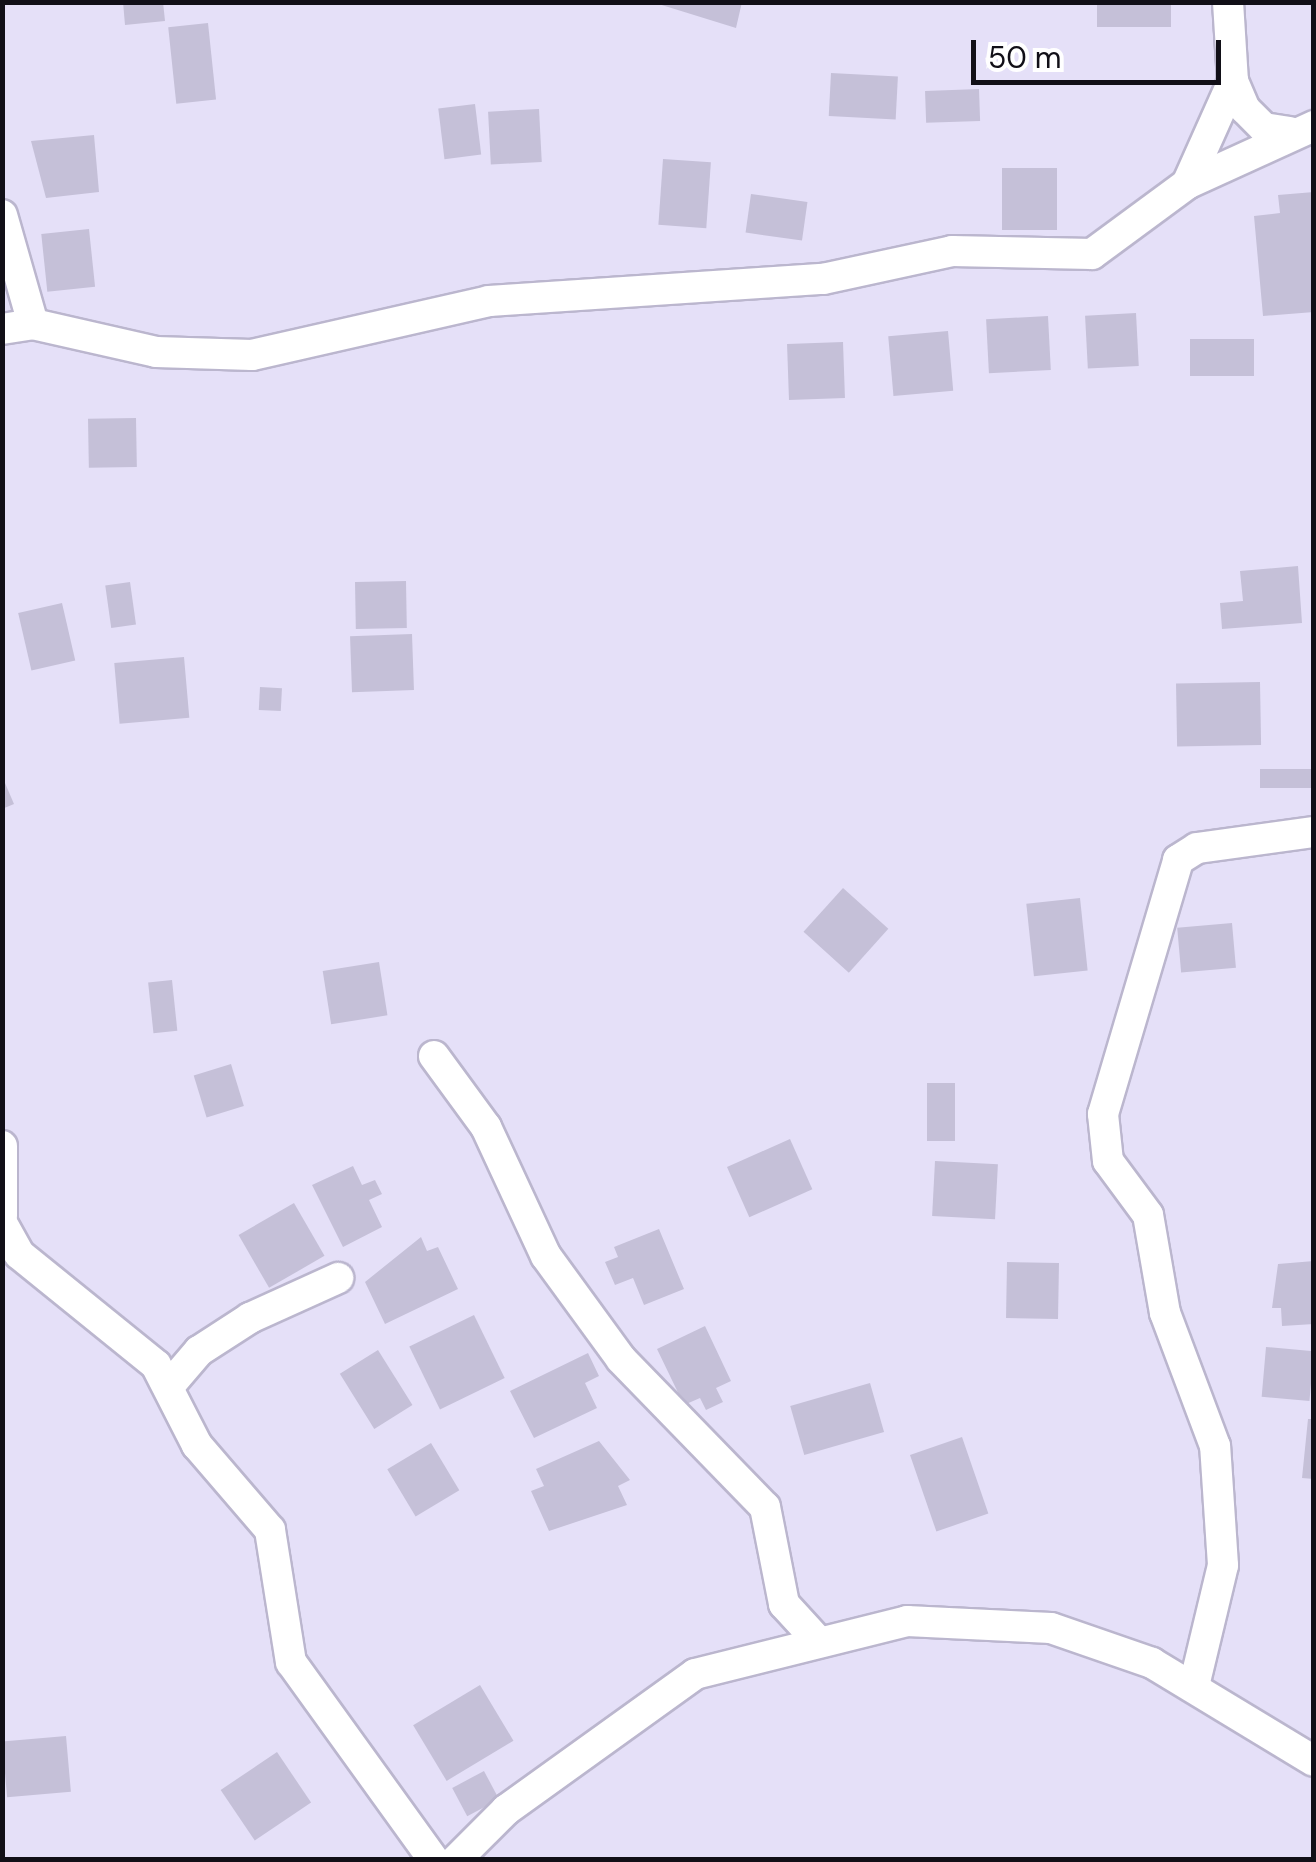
<!DOCTYPE html>
<html>
<head>
<meta charset="utf-8">
<style>
  body { margin:0 }
  #map { position:relative; width:1316px; height:1862px; overflow:hidden; background:#e5e0f8; font-family:"DM Sans",sans-serif }
  div>[style] { position:absolute }
  .building>* { inset:0; background:#c5c0d8; transform-origin:0 0 }
  .roads { filter:drop-shadow(2px 0 #bbb6ce) drop-shadow(-2px 0 #bbb6ce) drop-shadow(0 2px #bbb6ce) drop-shadow(0 -2px #bbb6ce) }
  .street>* { height:30px; margin:-15px; padding:0 15px; transform-origin:15px; border-radius:15px; background:#fff }
  span { translate:-50% -50%; white-space:nowrap; text-align:center; line-height:1.15; -webkit-text-stroke:10px #fff; paint-order:stroke }
  .frame { position:absolute; inset:0; border:5px solid #110f17; pointer-events:none }
  .scale { position:absolute; left:971px; top:40px; width:250px; height:45px; box-sizing:border-box; border:5px solid #110f17; border-top:0; padding-left:12px; font-size:30px; line-height:35px; white-space:nowrap; color:#110f17; -webkit-text-stroke:8px #fff; paint-order:stroke }
</style>
</head>
<body>
<div id="map">
  <div class="building">
    <i style="clip-path:polygon(123px 2px,163px 2px,165px 21px,125px 25px)"></i>
    <i style="clip-path:polygon(652px 2px,742px 2px,736px 28px)"></i>
    <i style="left:1097px;top:2px;width:74px;height:25px"></i>
    <i style="left:208px;top:23px;width:77px;height:40px;rotate:84deg"></i>
    <i style="left:831px;top:73px;width:67px;height:43px;rotate:3deg"></i>
    <i style="left:979px;top:89px;width:32px;height:54px;rotate:88deg"></i>
    <i style="left:475px;top:104px;width:51px;height:37px;rotate:83deg"></i>
    <i style="left:539px;top:109px;width:53px;height:51px;rotate:87deg"></i>
    <i style="clip-path:polygon(94px 135px,99px 192px,46px 198px,31px 141px)"></i>
    <i style="left:663px;top:159px;width:48px;height:66px;rotate:4deg"></i>
    <i style="left:1002px;top:168px;width:55px;height:62px"></i>
    <i style="clip-path:polygon(1314px 192px,1314px 312px,1263px 316px,1254px 216px,1280px 213px,1278px 195px)"></i>
    <i style="left:751px;top:194px;width:57px;height:39px;rotate:8deg"></i>
    <i style="left:89px;top:229px;width:58px;height:48px;rotate:84deg"></i>
    <i style="left:1136px;top:313px;width:53px;height:51px;rotate:87deg"></i>
    <i style="left:1048px;top:316px;width:54px;height:62px;rotate:87deg"></i>
    <i style="left:948px;top:331px;width:60px;height:60px;rotate:85deg"></i>
    <i style="left:1190px;top:339px;width:64px;height:37px"></i>
    <i style="left:843px;top:342px;width:56px;height:56px;rotate:88deg"></i>
    <i style="left:136px;top:418px;width:49px;height:48px;rotate:89deg"></i>
    <i style="clip-path:polygon(1298px 566px,1302px 623px,1222px 629px,1220px 603px,1243px 601px,1240px 571px)"></i>
    <i style="left:406px;top:581px;width:47px;height:51px;rotate:89deg"></i>
    <i style="left:130px;top:582px;width:43px;height:25px;rotate:82deg"></i>
    <i style="left:62px;top:603px;width:59px;height:45px;rotate:77deg"></i>
    <i style="left:412px;top:634px;width:56px;height:62px;rotate:88deg"></i>
    <i style="left:184px;top:657px;width:61px;height:70px;rotate:85deg"></i>
    <i style="left:1260px;top:682px;width:63px;height:84px;rotate:89deg"></i>
    <i style="left:260px;top:687px;width:22px;height:23px;rotate:3deg"></i>
    <i style="left:1314px;top:769px;width:19px;height:54px;rotate:90deg"></i>
    <i style="clip-path:polygon(2px 776px,14px 804px,2px 809px)"></i>
    <i style="left:843px;top:888px;width:61px;height:59px;rotate:42deg"></i>
    <i style="left:1080px;top:898px;width:73px;height:54px;rotate:84deg"></i>
    <i style="left:1232px;top:923px;width:45px;height:55px;rotate:85deg"></i>
    <i style="left:379px;top:962px;width:54px;height:57px;rotate:81deg"></i>
    <i style="left:172px;top:980px;width:51px;height:24px;rotate:84deg"></i>
    <i style="left:231px;top:1064px;width:44px;height:39px;rotate:73deg"></i>
    <i style="left:927px;top:1083px;width:28px;height:58px"></i>
    <i style="left:790px;top:1139px;width:55px;height:69px;rotate:66deg"></i>
    <i style="left:935px;top:1161px;width:63px;height:55px;rotate:3deg"></i>
    <i style="clip-path:polygon(353px 1166px,362px 1185px,375px 1180px,382px 1194px,369px 1200px,382px 1227px,343px 1247px,312px 1185px)"></i>
    <i style="left:294px;top:1203px;width:61px;height:64px;rotate:60deg"></i>
    <i style="clip-path:polygon(659px 1229px,684px 1289px,644px 1305px,633px 1278px,615px 1285px,605px 1262px,618px 1257px,614px 1247px)"></i>
    <i style="clip-path:polygon(421px 1237px,427px 1251px,438px 1247px,458px 1289px,385px 1324px,365px 1282px)"></i>
    <i style="clip-path:polygon(1314px 1261px,1314px 1324px,1282px 1326px,1281px 1308px,1272px 1308px,1278px 1264px)"></i>
    <i style="left:1007px;top:1262px;width:52px;height:56px;rotate:1deg"></i>
    <i style="left:474px;top:1315px;width:70px;height:72px;rotate:64deg"></i>
    <i style="clip-path:polygon(705px 1326px,731px 1381px,716px 1388px,723px 1402px,706px 1410px,700px 1398px,684px 1405px,657px 1349px)"></i>
    <i style="left:1266px;top:1347px;width:48px;height:50px;rotate:5deg"></i>
    <i style="left:378px;top:1350px;width:65px;height:45px;rotate:58deg"></i>
    <i style="clip-path:polygon(588px 1353px,599px 1376px,585px 1383px,597px 1408px,534px 1438px,510px 1391px)"></i>
    <i style="left:870px;top:1383px;width:51px;height:83px;rotate:74deg"></i>
    <i style="clip-path:polygon(1308px 1419px,1314px 1419px,1314px 1479px,1302px 1478px)"></i>
    <i style="left:962px;top:1437px;width:81px;height:55px;rotate:71deg"></i>
    <i style="clip-path:polygon(599px 1441px,630px 1480px,618px 1486px,627px 1505px,549px 1531px,531px 1491px,544px 1486px,536px 1469px)"></i>
    <i style="left:431px;top:1443px;width:55px;height:51px;rotate:59deg"></i>
    <i style="left:480px;top:1685px;width:65px;height:78px;rotate:59deg"></i>
    <i style="left:66px;top:1736px;width:56px;height:64px;rotate:85deg"></i>
    <i style="left:277px;top:1752px;width:61px;height:68px;rotate:56deg"></i>
    <i style="left:484px;top:1771px;width:32px;height:36px;rotate:62deg"></i>
  </div>
  <div class="roads">
    <div class="street">
      <i style="left:1228px;top:2px;width:79px;rotate:86.4deg"></i>
      <i style="left:1233px;top:81px;width:30px;rotate:67deg"></i>
      <i style="left:1245px;top:109px;width:27px;rotate:45deg"></i>
      <i style="left:1264px;top:128px;width:26px;rotate:9deg"></i>
      <i style="left:1187px;top:184px;width:113px;rotate:-65.9deg"></i>
      <i style="left:2px;top:215px;width:113px;rotate:74.1deg"></i>
      <i style="left:2px;top:329px;width:31px;rotate:-9deg"></i>
      <i style="left:33px;top:324px;width:126px;rotate:12.8deg"></i>
      <i style="left:156px;top:352px;width:96px;rotate:1.8deg"></i>
      <i style="left:252px;top:355px;width:243px;rotate:-12.8deg"></i>
      <i style="left:489px;top:301px;width:335px;rotate:-3.8deg"></i>
      <i style="left:823px;top:279px;width:132px;rotate:-12.2deg"></i>
      <i style="left:952px;top:251px;width:140px;rotate:1.2deg"></i>
      <i style="left:1092px;top:254px;width:118px;rotate:-36.4deg"></i>
      <i style="left:1187px;top:184px;width:140px;rotate:-24.5deg"></i>
      <i style="left:434px;top:1056px;width:88px;rotate:53.8deg"></i>
      <i style="left:486px;top:1127px;width:142px;rotate:65.1deg"></i>
      <i style="left:546px;top:1256px;width:127px;rotate:53.9deg"></i>
      <i style="left:621px;top:1359px;width:206px;rotate:45.8deg"></i>
      <i style="left:765px;top:1507px;width:99px;rotate:78.9deg"></i>
      <i style="left:784px;top:1604px;width:50px;rotate:47.4deg"></i>
      <i style="left:2px;top:1146px;width:70px;rotate:90deg"></i>
      <i style="left:2px;top:1223px;width:35px;rotate:61deg"></i>
      <i style="left:19px;top:1254px;width:176px;rotate:39deg"></i>
      <i style="left:156px;top:1365px;width:90px;rotate:62.9deg"></i>
      <i style="left:197px;top:1445px;width:112px;rotate:49.3deg"></i>
      <i style="left:270px;top:1530px;width:134px;rotate:81deg"></i>
      <i style="left:291px;top:1662px;width:244px;rotate:54.2deg"></i>
      <i style="left:169px;top:1386px;width:46px;rotate:-49.4deg"></i>
      <i style="left:199px;top:1351px;width:61px;rotate:-32.9deg"></i>
      <i style="left:250px;top:1318px;width:97px;rotate:-24.4deg"></i>
      <i style="left:1194px;top:1686px;width:124px;rotate:-76.5deg"></i>
      <i style="left:1223px;top:1565px;width:119px;rotate:-93.8deg"></i>
      <i style="left:1215px;top:1446px;width:142px;rotate:-110.6deg"></i>
      <i style="left:1165px;top:1313px;width:99px;rotate:-99.8deg"></i>
      <i style="left:1148px;top:1215px;width:67px;rotate:-126.5deg"></i>
      <i style="left:1108px;top:1161px;width:47px;rotate:-96.1deg"></i>
      <i style="left:1103px;top:1114px;width:265px;rotate:-73.5deg"></i>
      <i style="left:1178px;top:860px;width:22px;rotate:-32deg"></i>
      <i style="left:1197px;top:848px;width:118px;rotate:-7.8deg"></i>
      <i style="left:456px;top:1860px;width:71px;rotate:-45deg"></i>
      <i style="left:506px;top:1810px;width:233px;rotate:-35.7deg"></i>
      <i style="left:695px;top:1674px;width:219px;rotate:-14deg"></i>
      <i style="left:907px;top:1621px;width:144px;rotate:2.8deg"></i>
      <i style="left:1051px;top:1628px;width:107px;rotate:19.1deg"></i>
      <i style="left:1152px;top:1663px;width:189px;rotate:31.2deg"></i>
    </div>
  </div>
  <div class="frame"></div>
  <div class="scale">50 m</div>
</div>
</body>
</html>
